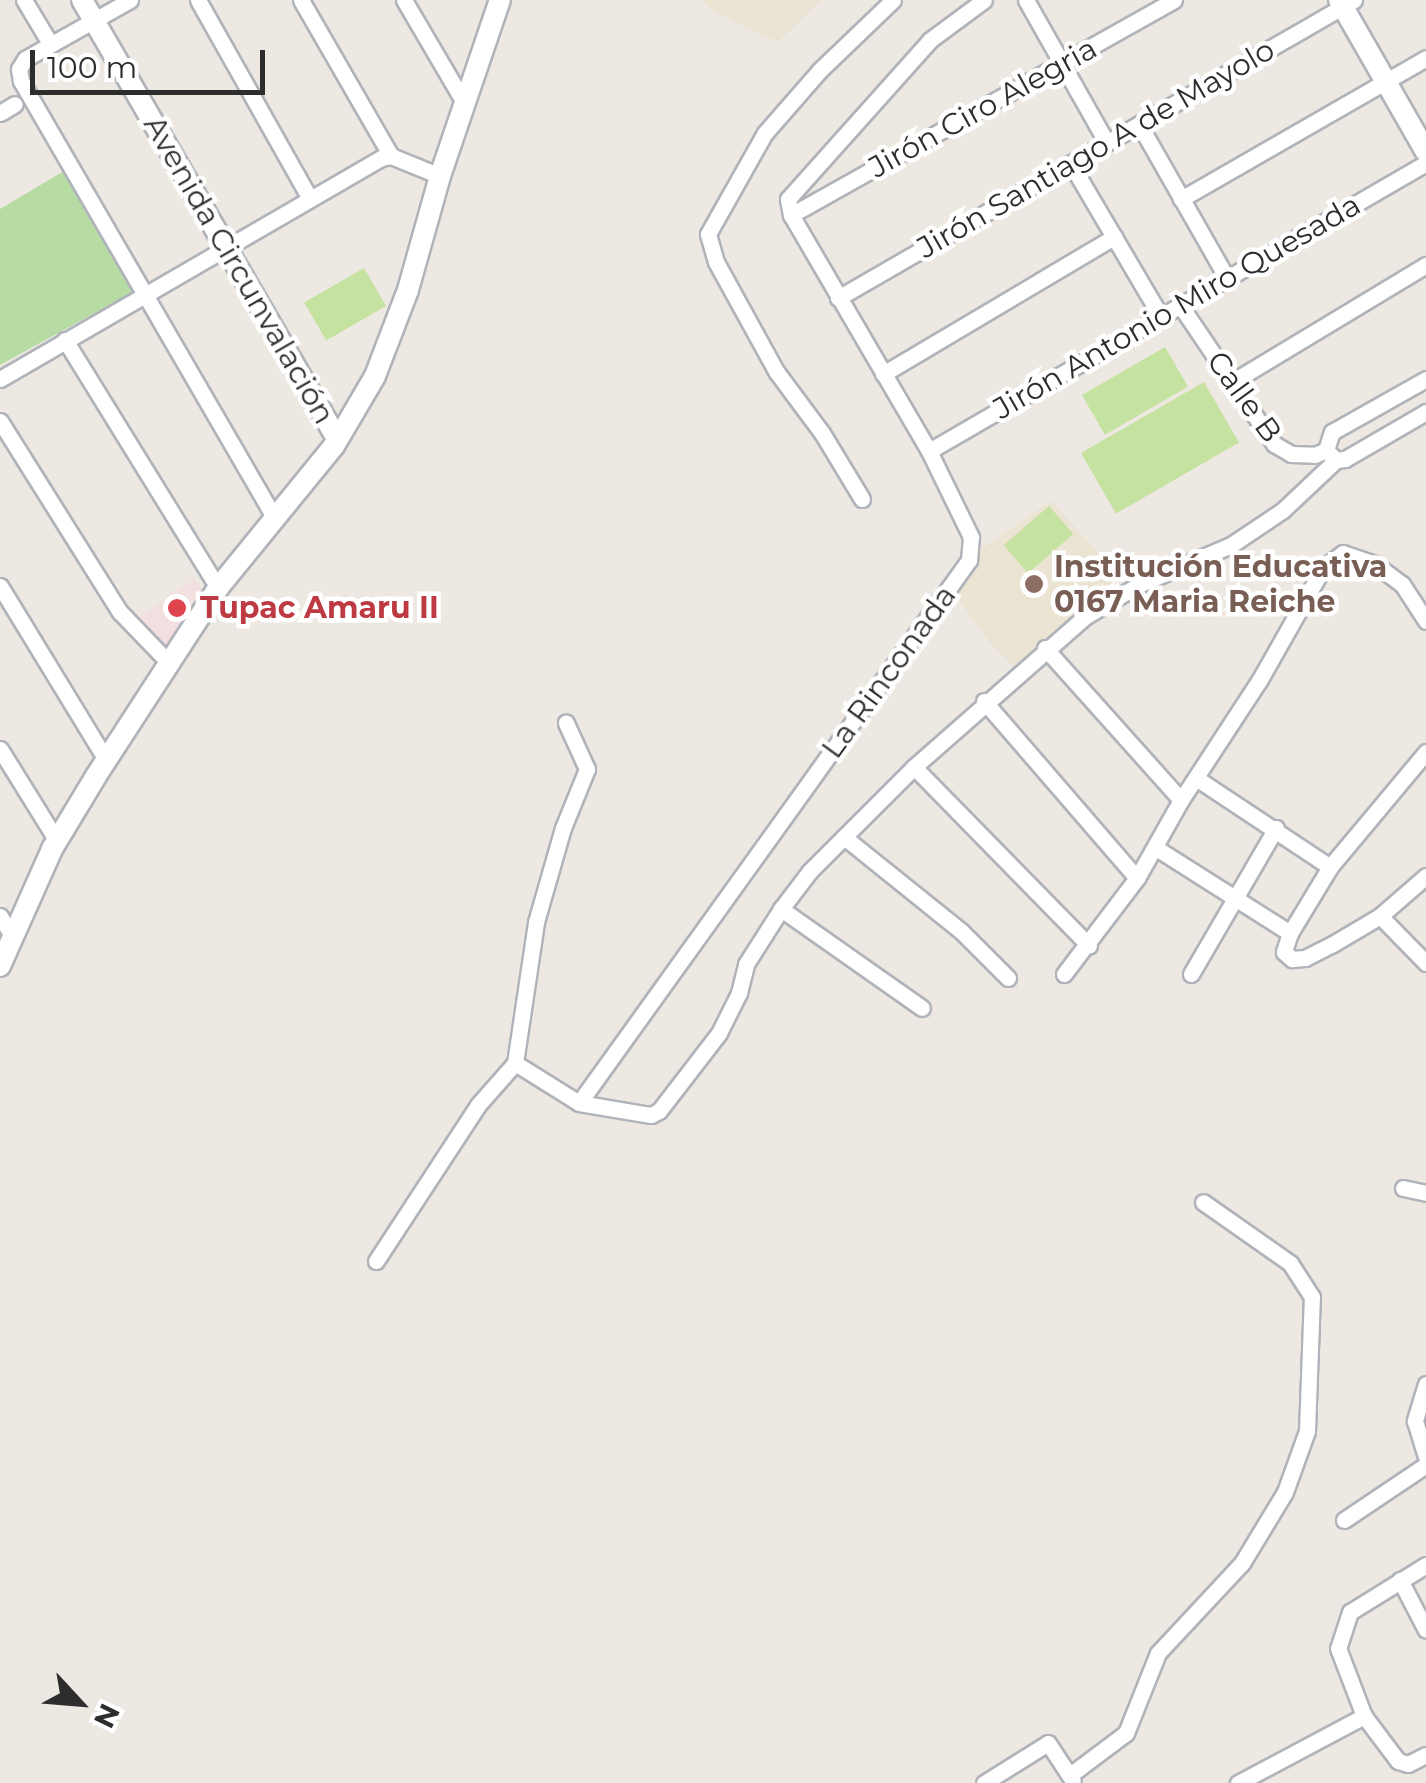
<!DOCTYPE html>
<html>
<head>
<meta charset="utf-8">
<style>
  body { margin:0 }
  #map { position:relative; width:1426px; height:1783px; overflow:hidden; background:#ede8e1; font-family:Montserrat,sans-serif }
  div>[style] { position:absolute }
  .education>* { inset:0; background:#ece4d3 }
  .medical>* { inset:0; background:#f2e0e0 }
  .green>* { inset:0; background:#b6dca4 }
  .pitch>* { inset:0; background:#c5e2a1; transform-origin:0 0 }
  .roads { filter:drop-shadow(2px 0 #b1b3bb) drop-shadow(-2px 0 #b1b3bb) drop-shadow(0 2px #b1b3bb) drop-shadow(0 -2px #b1b3bb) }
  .minor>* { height:15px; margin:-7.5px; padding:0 7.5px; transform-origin:7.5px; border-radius:7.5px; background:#fff }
  .tertiary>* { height:20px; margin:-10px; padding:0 10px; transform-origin:10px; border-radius:10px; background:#fff }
  .dots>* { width:28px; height:28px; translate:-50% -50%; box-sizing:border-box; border:5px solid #fff; border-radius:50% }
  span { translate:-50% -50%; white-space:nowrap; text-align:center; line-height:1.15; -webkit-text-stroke:9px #fff; paint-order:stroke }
  .street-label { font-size:30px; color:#2d2d2d }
  .education-label { font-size:30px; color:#785e54; font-weight:700 }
  .left { translate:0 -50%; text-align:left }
  .health-label { font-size:30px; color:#be3a42; font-weight:700 }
  .north { position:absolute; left:30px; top:1653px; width:100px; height:100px; -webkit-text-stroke:8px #fff; paint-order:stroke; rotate:116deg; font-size:28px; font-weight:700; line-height:40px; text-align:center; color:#2d2d2d }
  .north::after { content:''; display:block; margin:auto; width:35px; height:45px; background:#2d2d2d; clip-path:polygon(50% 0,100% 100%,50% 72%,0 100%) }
  .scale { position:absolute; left:30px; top:50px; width:235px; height:45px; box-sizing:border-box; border:5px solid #2d2d2d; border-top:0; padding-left:12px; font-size:30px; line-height:35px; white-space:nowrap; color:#2d2d2d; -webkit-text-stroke:8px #fff; paint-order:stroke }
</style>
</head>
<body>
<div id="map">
  <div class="education">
    <i style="clip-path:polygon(702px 0,821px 0,778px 42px,713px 11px)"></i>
    <i style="clip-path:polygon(1051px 501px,1122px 578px,1093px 597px,1061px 635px,1017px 669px,990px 643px,952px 591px,980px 550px)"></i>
  </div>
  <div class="medical">
    <i style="clip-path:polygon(194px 579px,210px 600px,175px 650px,153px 635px,139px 616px)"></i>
  </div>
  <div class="green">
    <i style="clip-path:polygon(64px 171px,133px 292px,0 365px,0 209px)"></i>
  </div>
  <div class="pitch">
    <i style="left:364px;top:268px;width:44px;height:69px;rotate:60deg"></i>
    <i style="left:1165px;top:347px;width:46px;height:96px;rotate:60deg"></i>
    <i style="left:1204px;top:382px;width:70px;height:142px;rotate:60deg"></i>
    <i style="left:1049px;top:506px;width:37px;height:60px;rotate:49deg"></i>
  </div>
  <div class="roads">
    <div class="minor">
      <i style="left:24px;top:0;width:52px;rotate:59deg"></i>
      <i style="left:130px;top:0;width:120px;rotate:150.7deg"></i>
      <i style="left:25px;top:59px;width:12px;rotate:121deg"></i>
      <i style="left:19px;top:69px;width:12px;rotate:81deg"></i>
      <i style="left:21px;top:81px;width:504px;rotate:59.87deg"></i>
      <i style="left:198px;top:0;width:226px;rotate:60.6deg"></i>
      <i style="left:301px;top:0;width:180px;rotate:60deg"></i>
      <i style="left:404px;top:0;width:121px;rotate:59.6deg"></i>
      <i style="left:1026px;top:0;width:164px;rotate:60.5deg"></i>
      <i style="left:0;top:113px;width:17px;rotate:-31deg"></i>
      <i style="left:1139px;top:124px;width:177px;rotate:60.3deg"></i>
      <i style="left:1071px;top:164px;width:178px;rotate:59.5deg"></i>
      <i style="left:1181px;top:199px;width:283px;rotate:-29.9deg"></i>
      <i style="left:791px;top:215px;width:439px;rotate:-29.3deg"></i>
      <i style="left:838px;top:298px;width:596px;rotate:-30.01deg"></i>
      <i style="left:1180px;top:305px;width:168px;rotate:55.9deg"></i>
      <i style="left:1274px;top:444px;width:20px;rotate:30deg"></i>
      <i style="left:1291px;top:454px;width:24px;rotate:2deg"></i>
      <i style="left:1315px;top:455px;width:12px;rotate:-24deg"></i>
      <i style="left:65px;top:340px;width:291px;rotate:58.3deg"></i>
      <i style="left:883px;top:374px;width:269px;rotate:-30.7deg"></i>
      <i style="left:0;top:379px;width:440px;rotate:-30.1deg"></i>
      <i style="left:381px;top:158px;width:10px;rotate:-11deg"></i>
      <i style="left:391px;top:156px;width:53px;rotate:22.2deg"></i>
      <i style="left:1232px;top:382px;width:227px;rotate:-31.1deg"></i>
      <i style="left:0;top:421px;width:226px;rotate:57.9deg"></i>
      <i style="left:120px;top:612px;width:72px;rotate:46.1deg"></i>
      <i style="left:1326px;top:450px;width:19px;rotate:-72deg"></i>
      <i style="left:1332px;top:432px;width:108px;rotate:-29.4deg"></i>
      <i style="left:929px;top:451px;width:574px;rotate:-30.09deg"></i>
      <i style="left:1329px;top:453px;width:10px;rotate:45deg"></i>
      <i style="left:1336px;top:460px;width:9px;rotate:-6deg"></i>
      <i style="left:1345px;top:459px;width:94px;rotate:-30.1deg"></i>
      <i style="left:862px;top:499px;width:77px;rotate:-121.2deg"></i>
      <i style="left:822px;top:433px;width:77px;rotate:-126.6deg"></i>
      <i style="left:776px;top:371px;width:124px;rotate:-118.8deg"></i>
      <i style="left:716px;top:262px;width:29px;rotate:-106deg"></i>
      <i style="left:708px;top:234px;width:116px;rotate:-60.6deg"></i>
      <i style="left:765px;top:133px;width:84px;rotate:-48.9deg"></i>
      <i style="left:820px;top:70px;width:101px;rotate:-43.8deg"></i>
      <i style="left:0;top:586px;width:205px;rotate:58.6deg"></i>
      <i style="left:1045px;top:648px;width:204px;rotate:48.2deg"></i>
      <i style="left:984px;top:701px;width:234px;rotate:49.2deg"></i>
      <i style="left:0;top:749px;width:108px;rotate:58.2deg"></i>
      <i style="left:1426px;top:752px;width:150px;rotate:129.9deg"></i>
      <i style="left:1330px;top:867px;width:77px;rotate:121.2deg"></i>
      <i style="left:1290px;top:933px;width:20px;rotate:108deg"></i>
      <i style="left:1284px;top:952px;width:11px;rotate:41deg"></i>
      <i style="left:1292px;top:959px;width:13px;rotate:-4deg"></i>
      <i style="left:1305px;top:958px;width:29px;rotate:-27deg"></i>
      <i style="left:1331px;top:945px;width:57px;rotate:-30.6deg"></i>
      <i style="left:1380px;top:916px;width:61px;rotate:-41deg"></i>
      <i style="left:914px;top:767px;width:250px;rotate:45.6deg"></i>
      <i style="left:1196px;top:778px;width:161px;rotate:33.6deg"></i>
      <i style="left:844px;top:837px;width:151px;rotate:38.8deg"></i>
      <i style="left:962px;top:932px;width:65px;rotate:45deg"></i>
      <i style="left:1156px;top:848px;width:159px;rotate:32.4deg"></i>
      <i style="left:781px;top:909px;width:172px;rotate:35.1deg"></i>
      <i style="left:0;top:916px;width:21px;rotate:59deg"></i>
      <i style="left:1380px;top:916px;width:66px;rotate:45.6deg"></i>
      <i style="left:1064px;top:974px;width:121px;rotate:-52.8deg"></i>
      <i style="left:1137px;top:878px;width:90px;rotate:-60.6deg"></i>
      <i style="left:1181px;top:800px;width:142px;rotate:-56.8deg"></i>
      <i style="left:1259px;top:681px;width:130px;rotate:-60.5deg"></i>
      <i style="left:1323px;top:568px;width:25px;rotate:-37deg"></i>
      <i style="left:1343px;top:553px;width:34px;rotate:19deg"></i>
      <i style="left:1375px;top:564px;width:34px;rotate:37deg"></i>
      <i style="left:1402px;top:584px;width:44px;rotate:57deg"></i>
      <i style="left:1191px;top:974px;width:169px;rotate:-59.8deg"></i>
      <i style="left:515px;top:1063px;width:75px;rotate:32deg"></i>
      <i style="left:579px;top:1103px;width:73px;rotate:9.5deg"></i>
      <i style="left:651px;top:1115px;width:9px;rotate:-27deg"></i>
      <i style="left:659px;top:1111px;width:98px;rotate:-52.4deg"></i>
      <i style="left:719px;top:1033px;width:45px;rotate:-63.4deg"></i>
      <i style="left:739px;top:993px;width:30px;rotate:-76deg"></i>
      <i style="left:746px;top:964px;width:65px;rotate:-57.5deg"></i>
      <i style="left:781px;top:909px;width:48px;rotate:-52.7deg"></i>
      <i style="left:810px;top:871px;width:147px;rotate:-45deg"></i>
      <i style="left:914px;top:767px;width:229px;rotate:-41.3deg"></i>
      <i style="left:1086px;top:616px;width:63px;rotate:-30.7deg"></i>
      <i style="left:1140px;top:584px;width:99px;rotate:-23.2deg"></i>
      <i style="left:1231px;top:545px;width:63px;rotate:-33.9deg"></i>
      <i style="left:1283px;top:510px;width:73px;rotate:-43.3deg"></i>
      <i style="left:579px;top:1103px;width:669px;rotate:-54.31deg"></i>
      <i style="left:969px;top:560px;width:23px;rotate:-85deg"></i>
      <i style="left:971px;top:537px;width:96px;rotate:-116deg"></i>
      <i style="left:929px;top:451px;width:273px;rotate:-120.3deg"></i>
      <i style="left:791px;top:215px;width:16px;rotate:-101deg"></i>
      <i style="left:788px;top:199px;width:213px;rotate:-48.2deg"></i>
      <i style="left:930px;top:40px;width:67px;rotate:-36.5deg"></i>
      <i style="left:1403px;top:1188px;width:24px;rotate:12deg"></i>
      <i style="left:376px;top:1261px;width:186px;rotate:-56.8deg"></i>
      <i style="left:478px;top:1105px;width:56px;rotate:-48.6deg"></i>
      <i style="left:515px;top:1063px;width:143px;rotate:-81.5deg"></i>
      <i style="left:536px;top:922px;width:98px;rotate:-74deg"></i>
      <i style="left:563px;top:828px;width:64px;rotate:-67.9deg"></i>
      <i style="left:587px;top:769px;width:51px;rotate:-114.5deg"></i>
      <i style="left:1426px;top:1384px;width:39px;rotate:107deg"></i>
      <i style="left:1415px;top:1421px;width:37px;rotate:73deg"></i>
      <i style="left:1344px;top:1520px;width:99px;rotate:-33.9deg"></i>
      <i style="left:1426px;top:1565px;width:89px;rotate:148.3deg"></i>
      <i style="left:1350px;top:1612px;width:38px;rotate:108deg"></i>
      <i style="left:1338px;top:1648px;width:73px;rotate:69.1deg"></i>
      <i style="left:1364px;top:1716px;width:56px;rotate:52.9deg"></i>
      <i style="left:1398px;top:1761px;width:10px;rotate:17deg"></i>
      <i style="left:1408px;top:1764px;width:20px;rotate:-27deg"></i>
      <i style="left:1400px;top:1580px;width:56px;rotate:62.5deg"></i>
      <i style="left:1070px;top:1775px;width:70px;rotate:-36.9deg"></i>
      <i style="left:1126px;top:1733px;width:86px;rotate:-68.2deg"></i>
      <i style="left:1158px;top:1653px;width:123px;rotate:-47deg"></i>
      <i style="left:1242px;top:1563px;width:83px;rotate:-58.8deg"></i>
      <i style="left:1285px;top:1492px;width:65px;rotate:-70.2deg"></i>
      <i style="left:1307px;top:1431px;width:134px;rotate:-87.9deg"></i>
      <i style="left:1312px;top:1297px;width:40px;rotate:-122.9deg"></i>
      <i style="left:1290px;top:1263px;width:106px;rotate:-145deg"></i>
      <i style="left:984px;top:1783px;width:75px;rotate:-32deg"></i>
      <i style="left:1048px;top:1743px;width:45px;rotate:56.7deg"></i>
      <i style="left:1238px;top:1783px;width:143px;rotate:-28deg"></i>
    </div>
    <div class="tertiary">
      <i style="left:82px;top:0;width:505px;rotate:59.83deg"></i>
      <i style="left:1339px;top:0;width:175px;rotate:60.2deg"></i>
      <i style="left:0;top:966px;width:128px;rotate:-66deg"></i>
      <i style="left:52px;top:849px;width:85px;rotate:-58.9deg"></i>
      <i style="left:96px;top:776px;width:224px;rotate:-57deg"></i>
      <i style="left:218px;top:588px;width:183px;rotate:-50.8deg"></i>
      <i style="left:334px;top:446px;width:81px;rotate:-59.6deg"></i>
      <i style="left:375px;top:376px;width:92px;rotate:-69deg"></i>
      <i style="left:408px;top:290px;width:118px;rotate:-74.3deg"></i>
      <i style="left:440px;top:176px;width:186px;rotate:-71.2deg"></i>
    </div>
  </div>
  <div class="dots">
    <i style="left:1034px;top:584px;background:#8d6e63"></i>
    <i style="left:177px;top:608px;background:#e0444e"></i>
  </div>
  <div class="street-label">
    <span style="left:983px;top:108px;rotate:-29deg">Jirón Ciro Alegria</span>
    <span style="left:1096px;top:149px;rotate:-30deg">Jirón Santiago A de Mayolo</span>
    <span style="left:239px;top:270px;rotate:60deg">Avenida Circunvalación</span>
    <span style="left:1177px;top:307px;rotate:-30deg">Jirón Antonio Miro Quesada</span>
    <span style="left:1244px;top:397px;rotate:54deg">Calle B</span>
    <span style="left:889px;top:672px;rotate:-54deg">La Rinconada</span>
  </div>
  <div class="education-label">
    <span class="left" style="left:1054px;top:584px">Institución Educativa<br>0167 Maria Reiche</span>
  </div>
  <div class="health-label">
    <span class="left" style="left:200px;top:608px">Tupac Amaru II</span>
  </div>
  <div class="north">N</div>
  <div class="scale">100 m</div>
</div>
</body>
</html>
